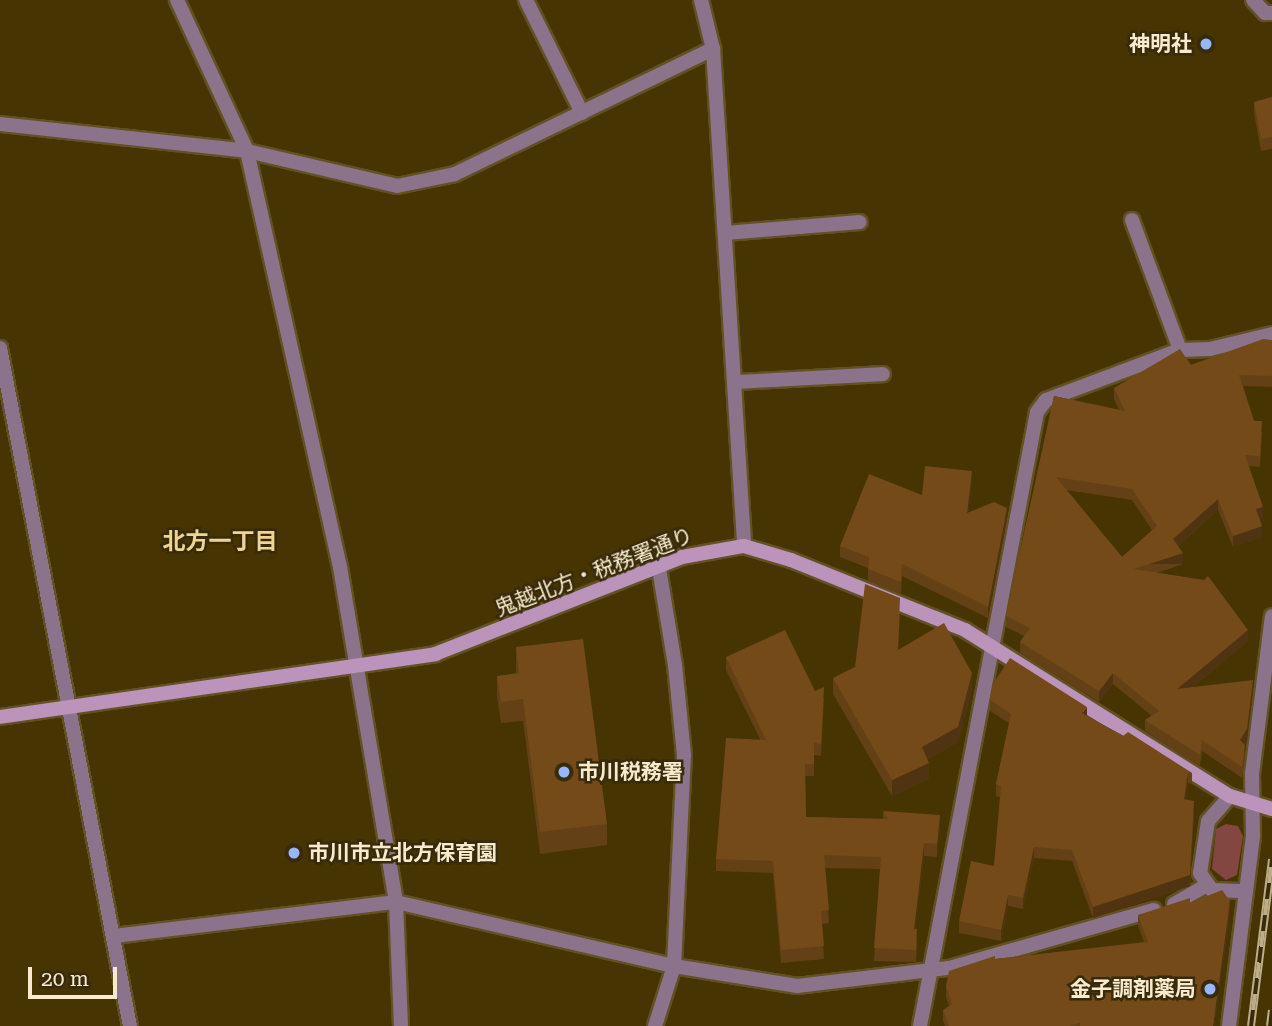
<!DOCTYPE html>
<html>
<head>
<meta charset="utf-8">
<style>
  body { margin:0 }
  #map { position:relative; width:1272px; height:1026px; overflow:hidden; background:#463403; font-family:"Roboto Serif","Noto Sans JP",serif }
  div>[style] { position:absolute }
  .green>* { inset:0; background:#834640 }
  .roads { filter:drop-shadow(2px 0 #625123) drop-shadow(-2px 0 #625123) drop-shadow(0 2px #625123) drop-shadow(0 -2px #625123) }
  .street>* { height:14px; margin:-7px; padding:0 7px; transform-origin:7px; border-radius:7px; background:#8c738c }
  .secondary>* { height:14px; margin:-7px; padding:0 7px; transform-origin:7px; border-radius:7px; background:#bb93bb }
  .rail>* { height:8px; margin-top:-4px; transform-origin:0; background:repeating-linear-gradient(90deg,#382b0b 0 16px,#bdae8a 0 32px); box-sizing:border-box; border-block:2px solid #bdae8a }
  .wall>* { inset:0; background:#634015 }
  .shaded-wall>* { inset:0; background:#503411; transform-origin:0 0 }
  .building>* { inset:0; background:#734a18 }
  .dots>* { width:19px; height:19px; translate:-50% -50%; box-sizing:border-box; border:4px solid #382b0b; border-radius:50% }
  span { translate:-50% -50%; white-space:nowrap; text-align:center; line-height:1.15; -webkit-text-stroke:5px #382b0b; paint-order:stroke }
  .poi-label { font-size:21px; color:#f8ebcd; font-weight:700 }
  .right { translate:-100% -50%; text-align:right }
  .left { translate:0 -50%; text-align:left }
  .street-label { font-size:21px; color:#f8ebcd }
  .neighbourhood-label { font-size:23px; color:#efd497; font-weight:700 }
  .scale { position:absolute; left:28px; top:967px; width:89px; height:32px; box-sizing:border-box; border:4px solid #f8ebcd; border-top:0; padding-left:9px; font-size:21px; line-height:24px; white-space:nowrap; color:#f8ebcd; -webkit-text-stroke:5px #382b0b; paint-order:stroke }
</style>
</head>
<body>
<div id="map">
  <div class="green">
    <i style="clip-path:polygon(1226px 824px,1238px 826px,1243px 836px,1237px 875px,1226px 880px,1212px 869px,1216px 829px)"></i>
  </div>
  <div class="roads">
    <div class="street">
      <i style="left:177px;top:0;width:166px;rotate:65.1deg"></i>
      <i style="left:247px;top:151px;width:426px;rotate:77.4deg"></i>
      <i style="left:340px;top:567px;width:340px;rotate:80.5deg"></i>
      <i style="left:396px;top:902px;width:124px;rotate:87.7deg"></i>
      <i style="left:526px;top:0;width:126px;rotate:63.6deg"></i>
      <i style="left:701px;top:0;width:50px;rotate:76.2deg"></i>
      <i style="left:713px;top:49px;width:498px;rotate:86.4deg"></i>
      <i style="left:1253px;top:0;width:18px;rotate:47deg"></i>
      <i style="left:1265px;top:13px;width:7px"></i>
      <i style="left:0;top:124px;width:248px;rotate:6.2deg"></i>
      <i style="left:247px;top:151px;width:154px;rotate:13.1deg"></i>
      <i style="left:397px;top:186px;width:59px;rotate:-11.7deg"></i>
      <i style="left:455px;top:174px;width:287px;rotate:-25.9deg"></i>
      <i style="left:1132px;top:220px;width:139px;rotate:69.7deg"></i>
      <i style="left:726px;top:233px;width:134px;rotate:-4.7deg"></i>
      <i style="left:0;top:348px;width:690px;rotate:79.15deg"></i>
      <i style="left:737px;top:382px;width:146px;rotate:-3.1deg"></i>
      <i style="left:1230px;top:796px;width:33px;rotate:131deg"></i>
      <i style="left:1208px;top:821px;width:53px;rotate:98.7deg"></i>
      <i style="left:1200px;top:873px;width:21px;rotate:55deg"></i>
      <i style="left:1212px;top:890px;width:34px;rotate:2deg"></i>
      <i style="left:1174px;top:904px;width:36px;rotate:-30deg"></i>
      <i style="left:114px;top:936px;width:284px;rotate:-6.9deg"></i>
      <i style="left:396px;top:902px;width:285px;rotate:13deg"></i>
      <i style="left:674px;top:966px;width:125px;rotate:9.2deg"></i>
      <i style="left:797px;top:986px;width:153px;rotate:-6.8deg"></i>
      <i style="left:949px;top:968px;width:213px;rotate:-15.8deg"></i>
      <i style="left:655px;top:1026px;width:63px;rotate:-72.4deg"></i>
      <i style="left:674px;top:966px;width:211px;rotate:-87.3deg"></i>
      <i style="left:684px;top:755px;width:90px;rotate:-95.7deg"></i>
      <i style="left:675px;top:665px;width:98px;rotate:-99.4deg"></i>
      <i style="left:920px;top:1026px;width:625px;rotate:-79.21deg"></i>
      <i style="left:1037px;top:412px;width:15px;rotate:-53deg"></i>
      <i style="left:1046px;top:400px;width:143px;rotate:-20.5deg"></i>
      <i style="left:1180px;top:350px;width:30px;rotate:-2deg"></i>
      <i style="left:1210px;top:349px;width:64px;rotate:-13.6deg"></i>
      <i style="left:1229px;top:1026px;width:192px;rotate:-82.8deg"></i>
      <i style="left:1253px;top:836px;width:62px;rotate:-90.9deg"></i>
      <i style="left:1252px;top:774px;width:159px;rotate:-82.8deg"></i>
    </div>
    <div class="secondary">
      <i style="left:0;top:717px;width:440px;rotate:-8.2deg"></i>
      <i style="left:435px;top:654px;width:265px;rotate:-21.4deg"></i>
      <i style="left:682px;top:557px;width:63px;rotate:-10.1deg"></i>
      <i style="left:744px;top:546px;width:49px;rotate:16.6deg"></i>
      <i style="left:791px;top:560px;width:188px;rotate:21.9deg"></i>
      <i style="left:965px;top:630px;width:313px;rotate:32.1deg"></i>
      <i style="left:1230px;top:796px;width:44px;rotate:17.2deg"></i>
    </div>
  </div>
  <div class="rail">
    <i style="left:1251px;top:1026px;width:168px;rotate:-82.8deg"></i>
    <i style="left:1270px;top:1026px;width:16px;rotate:-83deg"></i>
  </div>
  <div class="wall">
    <i style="clip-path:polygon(1272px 97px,1272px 149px,1261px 151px,1254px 113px,1254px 102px)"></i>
    <i style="clip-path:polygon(evenodd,1272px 340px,1272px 387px,1243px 386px,1254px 421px,1262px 432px,1260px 467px,1249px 466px,1263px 518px,1260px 519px,1262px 537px,1233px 547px,1218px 510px,1178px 546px,1183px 564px,1157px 573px,1248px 641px,1193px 687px,1253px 691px,1247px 740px,1244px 745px,1245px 756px,1242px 778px,1202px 751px,1200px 766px,1145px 731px,1145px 720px,1152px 716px,1113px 684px,1099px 702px,1020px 653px,1020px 642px,1024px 636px,1006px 627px,1006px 616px,1054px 396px,1119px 410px,1114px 399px,1114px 388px,1272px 340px,1066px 490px,1132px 500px,1152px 530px,1122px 557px,1066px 490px)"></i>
    <i style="clip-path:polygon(972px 483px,968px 513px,1007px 519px,988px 618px,902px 576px,901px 594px,868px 581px,868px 568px,840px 557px,840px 546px)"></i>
    <i style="clip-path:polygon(900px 614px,898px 650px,972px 689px,958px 742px,927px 760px,929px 779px,892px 796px,833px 694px,833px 678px,855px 667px)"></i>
    <i style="clip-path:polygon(516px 647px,607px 824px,607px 845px,540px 854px,523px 721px,501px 723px,497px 697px,497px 676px,516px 674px)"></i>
    <i style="clip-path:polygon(726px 657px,815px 691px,824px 699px,821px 756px,814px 755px,814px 776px,805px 776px,806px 817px,883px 819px,883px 811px,940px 828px,937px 857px,924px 856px,915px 929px,917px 941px,916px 962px,874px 961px,880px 869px,825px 868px,829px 923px,822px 924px,824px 959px,781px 963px,773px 873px,716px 871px,716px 859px,760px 739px,726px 670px)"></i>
    <i style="clip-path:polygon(990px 700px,1087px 716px,1192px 773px,1192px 784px,1188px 783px,1185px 800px,1194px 812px,1190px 886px,1093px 918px,1072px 861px,1034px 858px,1023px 909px,1008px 906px,1001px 941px,959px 933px,959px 921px,994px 866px,1000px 797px,996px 796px,996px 784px,1009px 723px,990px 711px)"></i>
    <i style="clip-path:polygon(1190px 903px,1230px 912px,1214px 1026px,945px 1026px,943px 1021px,943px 1010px,949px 1006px,946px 997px,946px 986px,995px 959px,1144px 942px,1138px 926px,1138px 915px)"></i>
  </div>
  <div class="shaded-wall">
    <i style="clip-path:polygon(972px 471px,972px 483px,967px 525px,967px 513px)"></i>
    <i style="clip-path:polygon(1218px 499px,1218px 510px,1173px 550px,1173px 539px)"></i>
    <i style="clip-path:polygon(1263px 507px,1263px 518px,1256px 520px,1256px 509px)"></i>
    <i style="clip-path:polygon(1007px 508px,1007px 519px,988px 618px,988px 607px)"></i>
    <i style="clip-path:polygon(1262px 526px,1262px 537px,1233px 547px,1233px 536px)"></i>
    <i style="left:1183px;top:553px;width:11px;height:52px;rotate:90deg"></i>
    <i style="clip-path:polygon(1248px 630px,1248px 641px,1177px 700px,1177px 689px)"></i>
    <i style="clip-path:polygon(972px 673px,972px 689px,958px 742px,922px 763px,922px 747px)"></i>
    <i style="clip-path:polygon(1113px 673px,1113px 684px,1099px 702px,1099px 691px)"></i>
    <i style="clip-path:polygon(1253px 680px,1253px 691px,1247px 740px,1240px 751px,1240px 740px)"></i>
    <i style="clip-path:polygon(1087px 707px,1087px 718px,1082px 713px)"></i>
    <i style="clip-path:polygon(929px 763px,929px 779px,892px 796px,892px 780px)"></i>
    <i style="clip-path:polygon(1188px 772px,1188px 783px,1184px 811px,1184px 799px)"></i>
    <i style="clip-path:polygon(1194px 801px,1190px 886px,1093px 918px,1093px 907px)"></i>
    <i style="clip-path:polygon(940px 815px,940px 828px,937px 857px,937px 844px)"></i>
    <i style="clip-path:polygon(924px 843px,924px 856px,914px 941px,914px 929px)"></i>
    <i style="clip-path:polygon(1034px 847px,1034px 858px,1023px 909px,1023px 898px)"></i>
    <i style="clip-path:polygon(1008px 895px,1008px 906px,1001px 941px,1001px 930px)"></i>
    <i style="clip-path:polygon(1230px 901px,1230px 912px,1214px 1026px,1213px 1026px)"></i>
  </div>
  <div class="building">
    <i style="clip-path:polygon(1272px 97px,1272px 137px,1261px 139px,1254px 102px)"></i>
    <i style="clip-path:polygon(evenodd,1263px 339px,1272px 340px,1272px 376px,1239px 375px,1254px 421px,1262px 421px,1260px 456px,1245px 455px,1263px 507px,1256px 509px,1262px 526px,1233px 536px,1218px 499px,1173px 539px,1183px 553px,1134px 569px,1204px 580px,1208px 576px,1248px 630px,1177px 689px,1253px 680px,1247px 729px,1240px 740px,1245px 745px,1242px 767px,1202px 740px,1200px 755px,1145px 720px,1159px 711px,1113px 673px,1099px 691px,1020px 642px,1030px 628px,1006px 616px,1054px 396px,1125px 411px,1114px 388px,1180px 349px,1191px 365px,1263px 339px,1056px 477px,1132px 489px,1157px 526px,1122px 557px,1056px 477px)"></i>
    <i style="clip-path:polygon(925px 466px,972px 471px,967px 513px,994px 502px,1007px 508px,988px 607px,902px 564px,901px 582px,868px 569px,869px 557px,840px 546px,869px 474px,922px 495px)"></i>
    <i style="clip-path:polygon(865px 584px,900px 598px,898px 650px,944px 623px,972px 673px,958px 727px,922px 747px,929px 763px,892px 780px,833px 678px,855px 667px)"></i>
    <i style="clip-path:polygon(785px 630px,815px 691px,824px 687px,821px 744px,814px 743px,814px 764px,805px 764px,806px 817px,888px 819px,883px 811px,940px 815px,937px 844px,924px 843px,914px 929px,917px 929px,916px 950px,874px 948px,881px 857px,824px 855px,829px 910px,821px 911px,824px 946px,781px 950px,773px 861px,716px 859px,726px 738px,766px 740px,726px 657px)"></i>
    <i style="clip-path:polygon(583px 639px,607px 824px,540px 832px,523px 699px,501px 702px,497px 676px,519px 673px,516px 647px)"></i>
    <i style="clip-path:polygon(1010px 658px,1087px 707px,1082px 713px,1123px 736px,1128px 732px,1192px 773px,1188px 772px,1184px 799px,1194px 801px,1190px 875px,1093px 907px,1072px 850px,1034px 847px,1023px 898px,1008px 895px,1001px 930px,959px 921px,971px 861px,994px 866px,1001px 786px,996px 784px,1011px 714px,990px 700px,993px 684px)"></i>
    <i style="clip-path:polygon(1222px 890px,1230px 901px,1213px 1026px,1080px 1026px,1080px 1023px,1069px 1026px,949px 1026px,943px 1010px,952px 1004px,946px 986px,949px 971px,995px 956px,995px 959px,1148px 942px,1138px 915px,1190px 898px,1190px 903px)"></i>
  </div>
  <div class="dots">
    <i style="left:1206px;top:44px;background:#98b6fd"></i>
    <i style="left:564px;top:772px;background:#98b6fd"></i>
    <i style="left:294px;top:853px;background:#98b6fd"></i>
    <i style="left:1210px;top:989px;background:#98b6fd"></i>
  </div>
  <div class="poi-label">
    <span class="right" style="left:1192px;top:44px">神明社</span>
    <span class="left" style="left:578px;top:772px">市川税務署</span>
    <span class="left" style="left:308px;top:853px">市川市立北方保育園</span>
    <span class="right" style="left:1196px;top:989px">金子調剤薬局</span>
  </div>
  <div class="street-label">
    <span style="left:594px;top:572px;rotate:-21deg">鬼越北方・税務署通り</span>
  </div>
  <div class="neighbourhood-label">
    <span style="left:220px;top:542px">北方一丁目</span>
  </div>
  <div class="scale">20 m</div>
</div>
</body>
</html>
